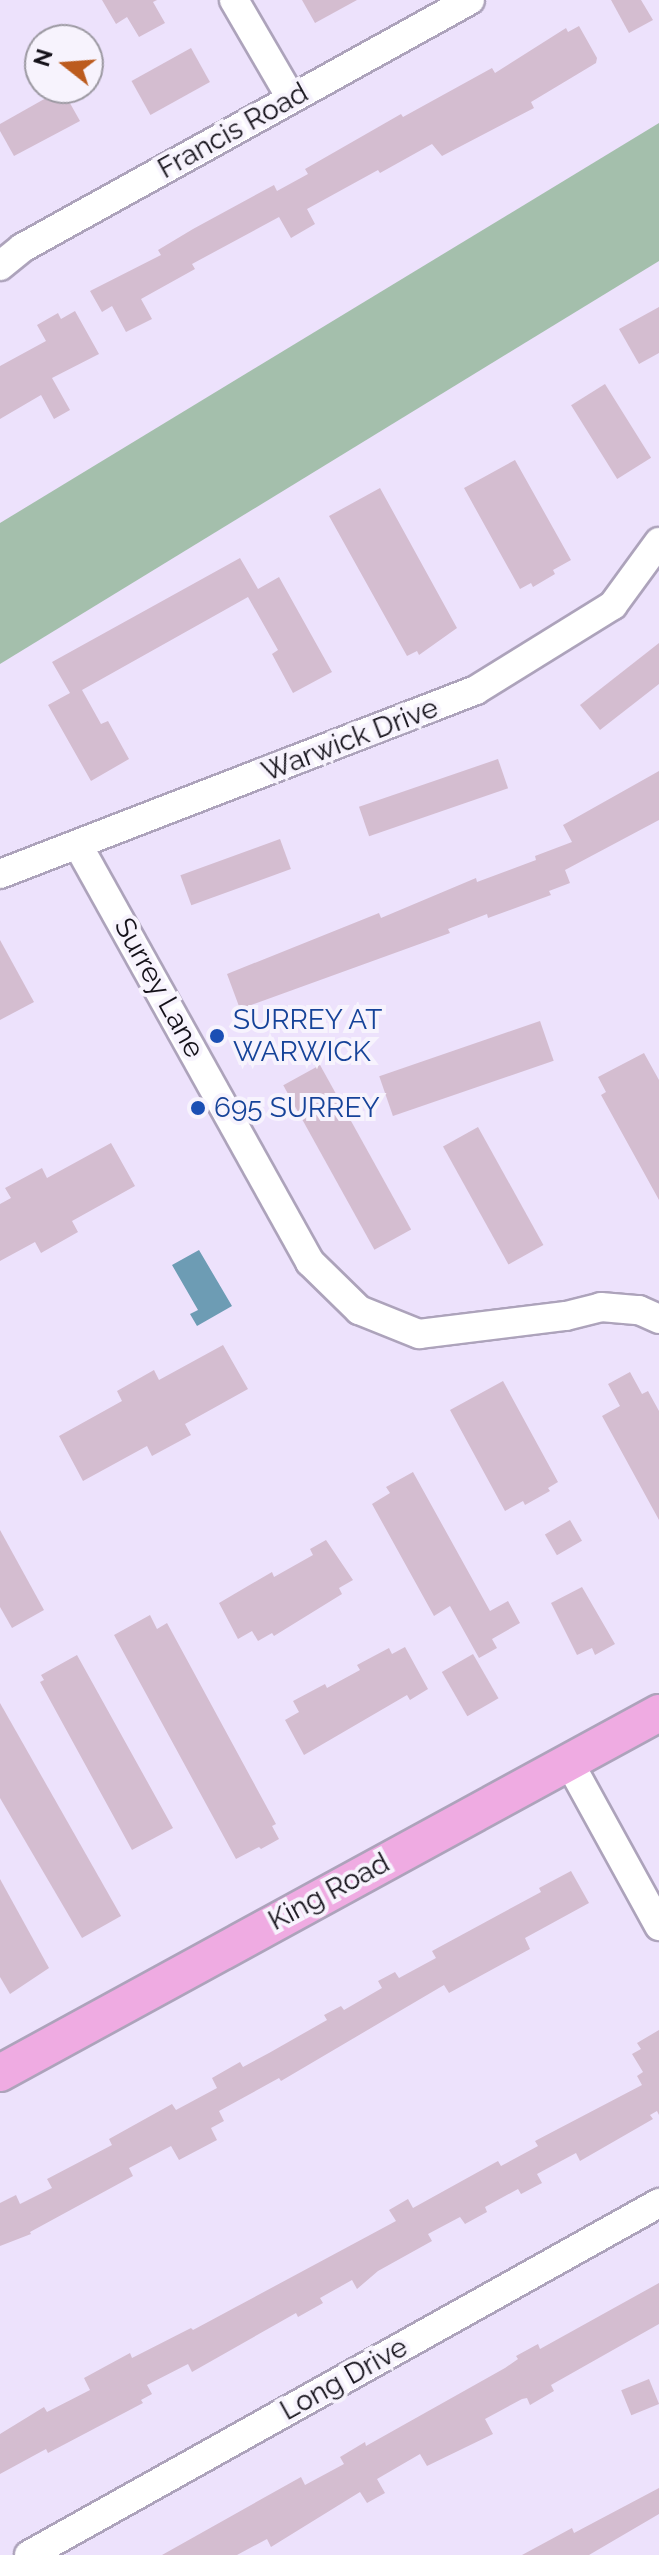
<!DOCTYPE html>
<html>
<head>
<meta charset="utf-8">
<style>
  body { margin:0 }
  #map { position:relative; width:659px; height:2555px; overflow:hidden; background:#ede2fc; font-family:Raleway,sans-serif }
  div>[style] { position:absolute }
  .green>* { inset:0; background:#a4bfac }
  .water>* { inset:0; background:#6d9cb4 }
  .building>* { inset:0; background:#d4bdd0; transform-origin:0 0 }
  .roads { filter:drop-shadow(2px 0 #ada3bb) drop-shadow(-2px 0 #ada3bb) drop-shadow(0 2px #ada3bb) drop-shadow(0 -2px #ada3bb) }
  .minor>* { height:28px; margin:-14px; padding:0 14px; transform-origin:14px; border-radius:14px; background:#fff }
  .major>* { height:36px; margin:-18px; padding:0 18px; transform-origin:18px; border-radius:18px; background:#efabe2 }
  .dots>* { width:22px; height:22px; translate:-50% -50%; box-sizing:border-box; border:4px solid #f7f3fd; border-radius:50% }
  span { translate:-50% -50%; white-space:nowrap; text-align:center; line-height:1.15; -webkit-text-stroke:8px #f7f3fd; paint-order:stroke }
  .street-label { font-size:28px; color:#141119 }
  .transit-label { font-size:28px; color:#164399 }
  .left { translate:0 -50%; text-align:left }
  .north { position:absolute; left:24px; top:24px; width:80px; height:80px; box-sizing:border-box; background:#f7f3fd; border:2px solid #9c99a2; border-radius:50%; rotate:287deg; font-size:22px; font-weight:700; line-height:32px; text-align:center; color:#141119 }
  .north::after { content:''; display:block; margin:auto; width:28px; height:36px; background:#bc5b1e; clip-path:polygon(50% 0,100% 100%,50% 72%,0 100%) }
</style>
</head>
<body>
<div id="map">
  <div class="green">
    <i style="clip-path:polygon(659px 123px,659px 261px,0 664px,0 523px)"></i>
  </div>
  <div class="water">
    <i style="clip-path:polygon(199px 1250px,232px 1306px,197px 1326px,190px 1314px,198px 1310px,172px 1265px)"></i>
  </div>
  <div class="building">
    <i style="clip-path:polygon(102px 0,157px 0,153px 2px,165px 23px,139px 37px,127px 17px,116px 24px)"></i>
    <i style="clip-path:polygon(302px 0,357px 0,315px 23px)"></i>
    <i style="clip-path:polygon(611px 0,641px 0,653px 20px,629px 33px)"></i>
    <i style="clip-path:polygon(579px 26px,597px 58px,596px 63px,531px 102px,534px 108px,442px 156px,432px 144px,380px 173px,378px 170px,307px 209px,315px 224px,291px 238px,279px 217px,192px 264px,195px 269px,141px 299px,152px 319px,126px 332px,112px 306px,102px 312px,90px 291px,161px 255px,158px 250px,193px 229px,274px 185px,277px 191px,308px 174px,305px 169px,401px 114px,403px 117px,492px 68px,495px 73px,566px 28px,568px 32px)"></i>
    <i style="left:191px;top:48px;width:39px;height:68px;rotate:61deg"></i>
    <i style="clip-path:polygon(62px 89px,80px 121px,14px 156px,0 131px,0 124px)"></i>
    <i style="clip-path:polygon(659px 307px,659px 353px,639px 364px,619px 329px)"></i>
    <i style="clip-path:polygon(75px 311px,99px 354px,52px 378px,70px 410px,54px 419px,41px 395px,0 419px,0 366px,46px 341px,37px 325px,58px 313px,61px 319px)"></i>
    <i style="left:605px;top:384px;width:87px;height:40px;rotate:58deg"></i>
    <i style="clip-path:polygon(515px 460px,571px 560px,553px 570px,555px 574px,533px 587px,531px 583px,520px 589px,464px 488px)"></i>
    <i style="clip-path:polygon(380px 488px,457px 628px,419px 655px,417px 651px,407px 656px,329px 516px)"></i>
    <i style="clip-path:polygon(240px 558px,258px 589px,279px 577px,332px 672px,293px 693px,272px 654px,278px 650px,248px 597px,82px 690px,101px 724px,108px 721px,129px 759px,91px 781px,48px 705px,70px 693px,52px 662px)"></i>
    <i style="clip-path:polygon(659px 643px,659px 684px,600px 730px,580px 705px)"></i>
    <i style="left:498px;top:759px;width:31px;height:147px;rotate:71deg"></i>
    <i style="clip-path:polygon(659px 771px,659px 820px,565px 870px,570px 883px,549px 891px,551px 895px,488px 918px,487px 914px,448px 929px,450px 933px,240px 1009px,227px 974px,379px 913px,381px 918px,476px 878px,477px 882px,536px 860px,535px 856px,572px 842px,563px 825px)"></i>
    <i style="left:280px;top:839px;width:32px;height:106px;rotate:70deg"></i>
    <i style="clip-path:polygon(0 940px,34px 1002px,0 1020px)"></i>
    <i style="left:540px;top:1021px;width:42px;height:170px;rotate:71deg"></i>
    <i style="clip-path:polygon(644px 1053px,659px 1080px,659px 1200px,601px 1095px,606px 1092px,598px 1077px)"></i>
    <i style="left:320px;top:1065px;width:188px;height:42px;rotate:61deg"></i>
    <i style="left:478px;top:1127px;width:135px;height:40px;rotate:61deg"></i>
    <i style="clip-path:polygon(111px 1143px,135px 1186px,72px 1221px,78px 1232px,41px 1253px,35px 1242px,0 1261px,0 1204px,11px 1198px,5px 1188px,42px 1168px,47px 1178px)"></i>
    <i style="clip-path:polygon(223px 1345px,248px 1389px,185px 1424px,191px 1435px,152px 1456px,147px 1446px,83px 1481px,59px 1436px,122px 1401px,117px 1391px,154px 1370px,159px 1380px)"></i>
    <i style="clip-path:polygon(630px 1372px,642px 1394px,648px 1391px,659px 1411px,659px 1520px,602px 1416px,620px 1406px,608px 1384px)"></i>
    <i style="clip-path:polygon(503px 1381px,558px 1482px,548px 1488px,550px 1491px,525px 1505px,523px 1501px,505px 1511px,450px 1410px)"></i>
    <i style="clip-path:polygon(413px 1472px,490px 1611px,508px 1601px,520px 1623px,492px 1639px,497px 1648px,479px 1658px,450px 1606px,434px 1616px,372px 1504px,390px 1493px,386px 1487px)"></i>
    <i style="left:570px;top:1520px;width:24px;height:29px;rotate:60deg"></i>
    <i style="clip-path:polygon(0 1530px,44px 1610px,12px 1628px,0 1607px)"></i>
    <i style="clip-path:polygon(326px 1540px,353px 1580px,339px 1588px,342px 1594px,274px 1636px,272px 1633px,258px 1641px,252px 1631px,238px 1639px,219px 1603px,272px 1572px,274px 1577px,313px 1555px,310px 1549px)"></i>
    <i style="clip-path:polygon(582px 1587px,615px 1644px,595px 1655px,592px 1648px,577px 1655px,551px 1603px)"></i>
    <i style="clip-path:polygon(150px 1615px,157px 1629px,167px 1623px,276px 1824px,272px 1826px,279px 1839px,261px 1849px,259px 1847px,236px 1859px,114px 1635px)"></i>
    <i style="clip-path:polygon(405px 1647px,428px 1689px,410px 1700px,407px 1695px,304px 1755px,285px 1720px,299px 1712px,293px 1701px,325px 1684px,327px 1688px,360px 1670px,357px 1665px,389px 1648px,392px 1654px)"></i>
    <i style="left:473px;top:1654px;width:51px;height:36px;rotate:60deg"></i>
    <i style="clip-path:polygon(77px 1655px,173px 1828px,132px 1850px,40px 1682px,44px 1680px,41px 1675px)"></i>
    <i style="clip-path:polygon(0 1703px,121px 1916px,82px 1938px,0 1798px)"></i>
    <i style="clip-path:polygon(571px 1871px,589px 1903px,525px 1938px,530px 1949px,449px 1993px,444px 1985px,281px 2081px,279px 2078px,219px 2111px,224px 2121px,211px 2128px,217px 2140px,179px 2160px,171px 2146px,129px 2168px,133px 2176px,30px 2232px,31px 2234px,0 2246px,0 2203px,16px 2195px,20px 2204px,52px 2188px,47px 2179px,112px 2145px,109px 2139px,172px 2104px,176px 2110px,217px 2088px,212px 2078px,240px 2062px,243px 2067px,269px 2053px,327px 2020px,324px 2015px,341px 2006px,344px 2010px,382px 1988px,378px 1981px,395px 1972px,399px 1978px,436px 1958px,432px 1951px,541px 1892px,539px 1888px)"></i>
    <i style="clip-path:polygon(0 1879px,49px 1968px,10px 1994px,0 1977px)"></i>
    <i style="clip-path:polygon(659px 2030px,659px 2115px,657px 2111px,650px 2115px,653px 2119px,580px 2161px,576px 2153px,537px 2174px,542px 2183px,521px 2194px,518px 2189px,485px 2207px,487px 2212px,465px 2224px,460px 2217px,428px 2234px,432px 2241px,378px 2271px,357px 2289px,352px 2280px,320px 2298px,323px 2303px,298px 2317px,296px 2313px,192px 2372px,188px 2364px,147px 2385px,152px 2394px,141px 2400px,143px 2403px,48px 2453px,46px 2449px,0 2474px,0 2434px,44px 2407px,47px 2412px,90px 2390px,84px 2378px,130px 2353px,132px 2358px,191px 2328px,193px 2330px,396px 2221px,389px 2210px,408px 2199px,413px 2208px,498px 2161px,501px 2166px,538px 2146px,535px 2141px,642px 2085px,637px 2076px,643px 2072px,632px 2054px,641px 2049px,637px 2043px)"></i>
    <i style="clip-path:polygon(659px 2283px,659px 2324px,551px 2385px,554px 2391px,530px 2405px,527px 2398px,522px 2399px,485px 2419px,493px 2434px,427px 2466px,420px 2454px,377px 2479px,385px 2493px,367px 2503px,360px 2492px,271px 2547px,267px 2539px,237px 2555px,162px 2555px,301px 2477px,305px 2485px,344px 2464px,340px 2457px,365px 2442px,366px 2446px,505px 2368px,518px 2359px,516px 2356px,538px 2344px,540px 2349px)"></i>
    <i style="left:649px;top:2379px;width:27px;height:30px;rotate:68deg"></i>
    <i style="clip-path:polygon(659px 2488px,659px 2514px,589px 2555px,522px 2555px,572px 2528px,574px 2533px)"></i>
  </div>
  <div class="roads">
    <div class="minor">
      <i style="left:234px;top:0;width:113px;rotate:59.8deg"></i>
      <i style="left:0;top:266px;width:28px;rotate:-39deg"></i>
      <i style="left:22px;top:248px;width:512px;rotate:-28.97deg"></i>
      <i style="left:79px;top:847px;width:475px;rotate:60.9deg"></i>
      <i style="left:310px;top:1262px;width:69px;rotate:44.4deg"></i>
      <i style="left:359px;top:1310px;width:65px;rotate:21.8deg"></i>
      <i style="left:419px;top:1334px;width:148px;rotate:-7deg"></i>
      <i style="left:566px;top:1316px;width:36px;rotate:-14deg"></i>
      <i style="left:601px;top:1307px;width:38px;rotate:5deg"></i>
      <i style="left:639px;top:1310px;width:22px;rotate:24deg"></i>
      <i style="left:0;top:874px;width:510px;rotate:-21.13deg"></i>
      <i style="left:476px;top:690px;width:161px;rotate:-31.8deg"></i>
      <i style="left:613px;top:605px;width:78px;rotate:-53.9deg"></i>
      <i style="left:570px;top:1764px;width:185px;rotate:61.2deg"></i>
      <i style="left:29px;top:2555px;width:722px;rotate:-29.19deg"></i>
    </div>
    <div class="major">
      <i style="left:0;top:2073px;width:751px;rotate:-28.65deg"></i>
    </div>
  </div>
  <div class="dots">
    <i style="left:217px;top:1036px;background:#1a4fb4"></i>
    <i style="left:198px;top:1108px;background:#1a4fb4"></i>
  </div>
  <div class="street-label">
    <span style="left:233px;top:131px;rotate:-29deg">Francis Road</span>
    <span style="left:350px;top:740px;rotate:-21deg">Warwick Drive</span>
    <span style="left:159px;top:988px;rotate:61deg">Surrey Lane</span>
    <span style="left:329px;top:1892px;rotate:-28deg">King Road</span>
    <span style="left:344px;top:2379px;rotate:-29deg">Long Drive</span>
  </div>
  <div class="transit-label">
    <span class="left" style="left:233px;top:1036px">SURREY AT<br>WARWICK</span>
    <span class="left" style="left:214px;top:1108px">695 SURREY</span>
  </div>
  <div class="north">N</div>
</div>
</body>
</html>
